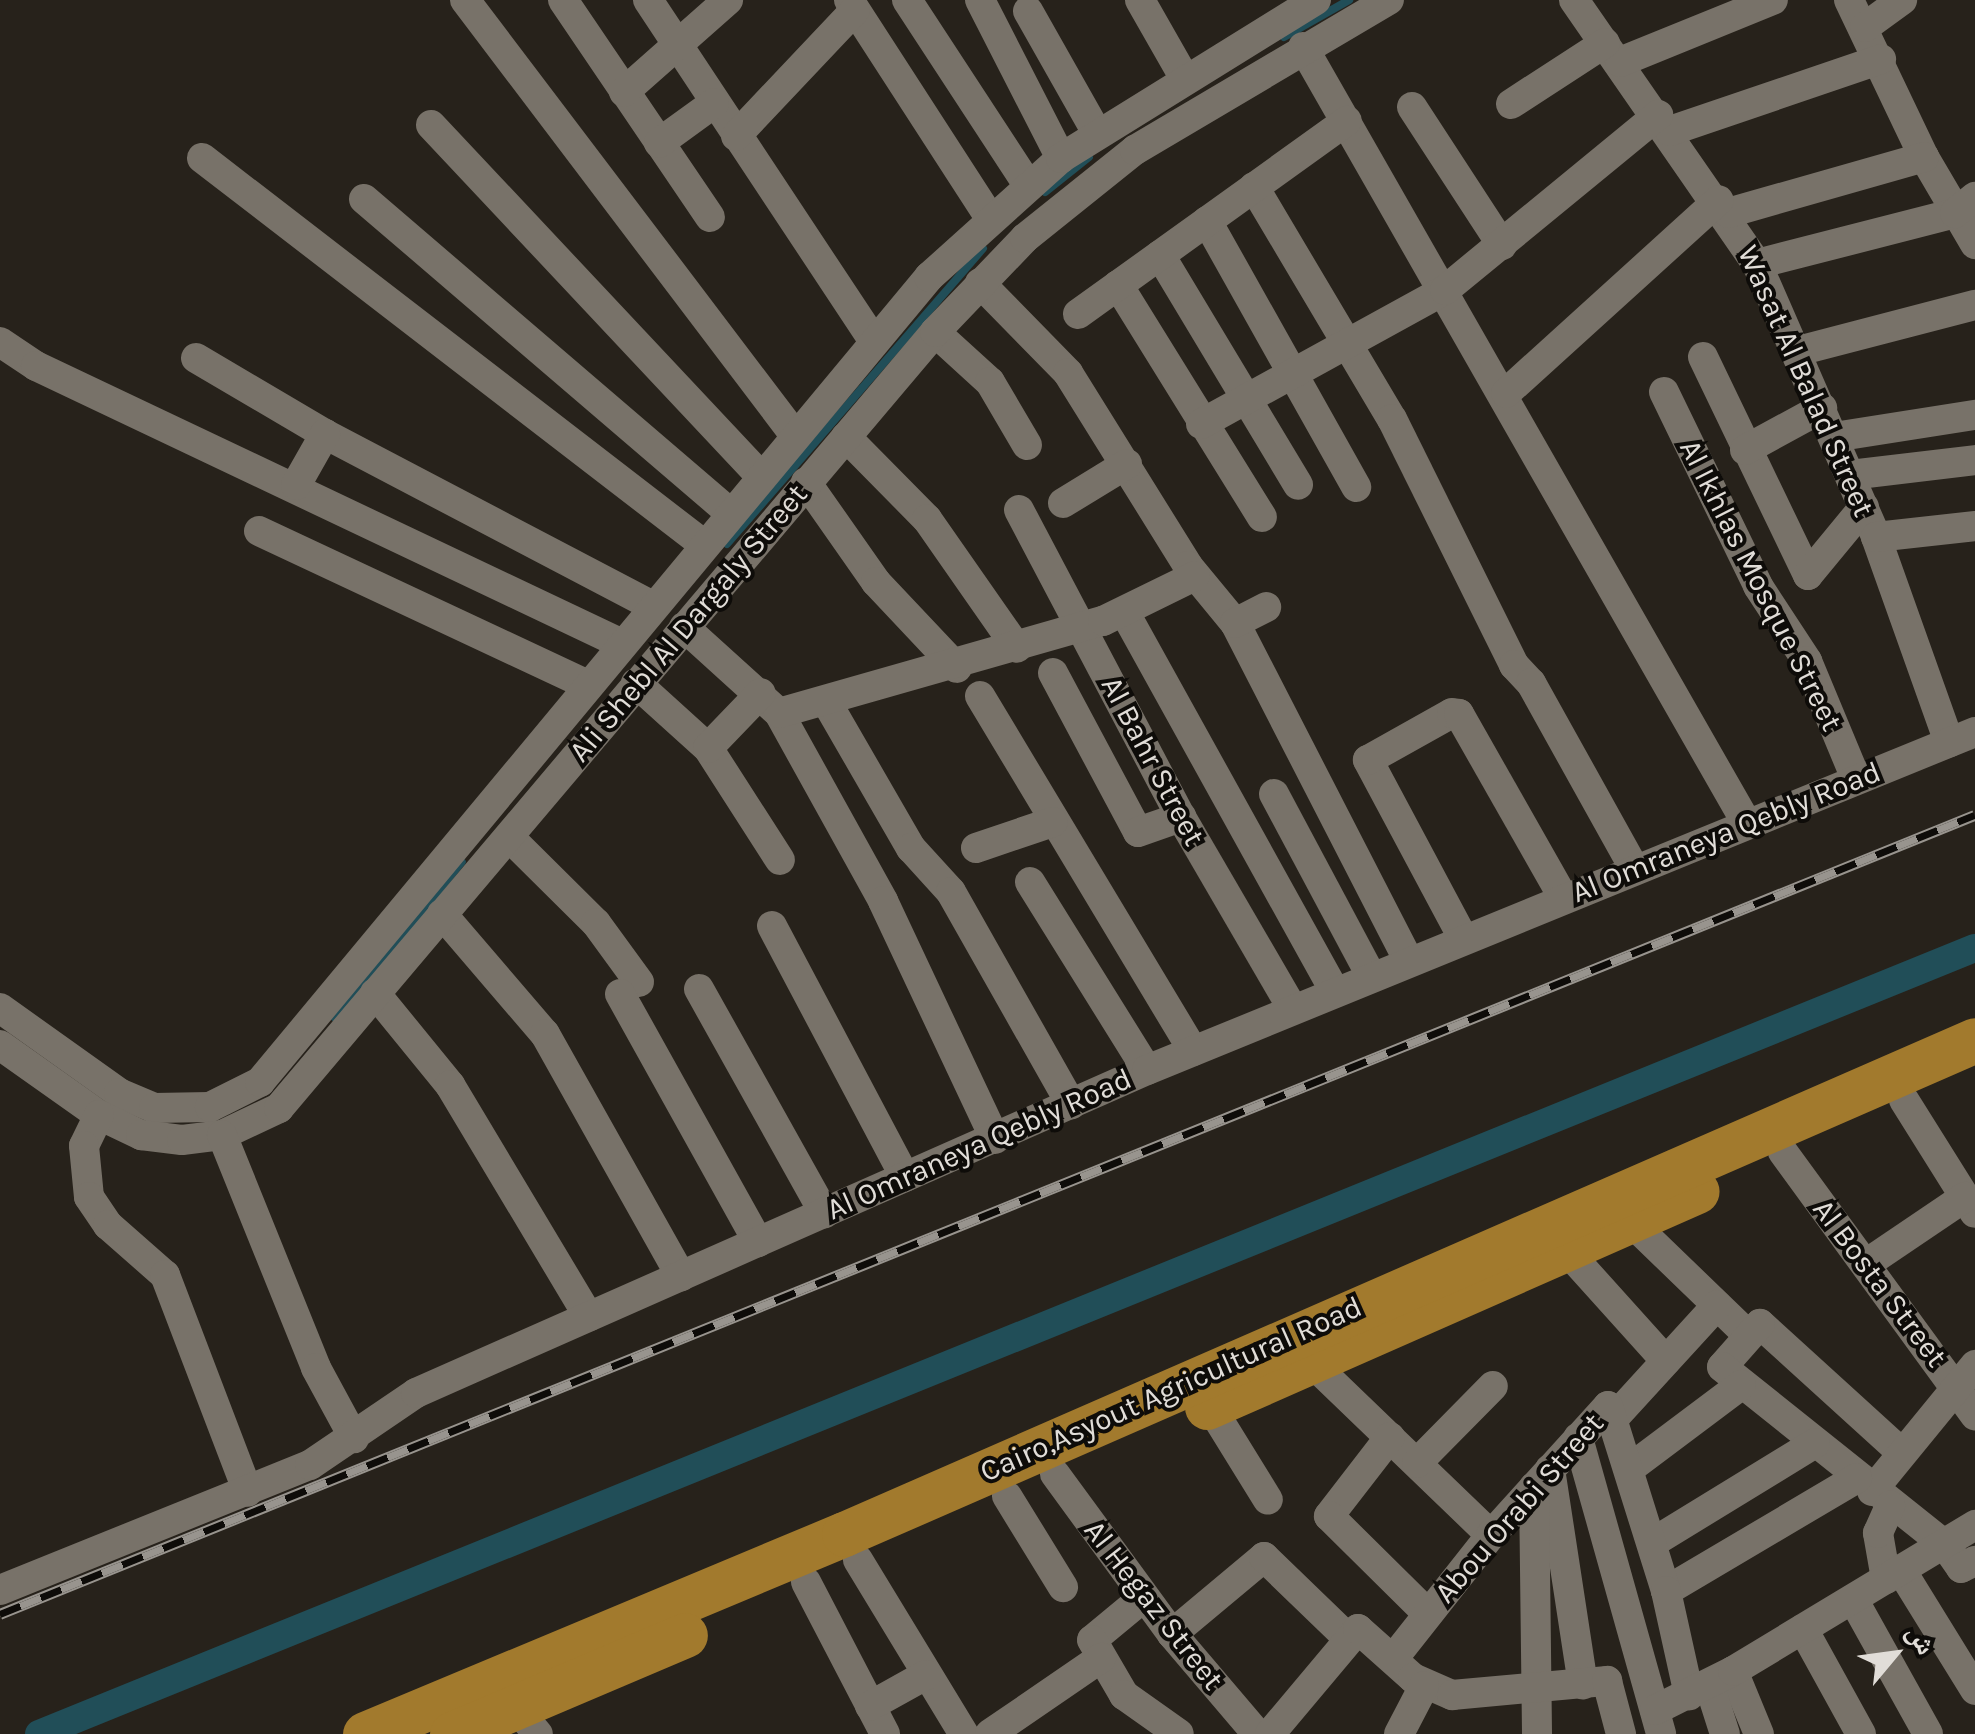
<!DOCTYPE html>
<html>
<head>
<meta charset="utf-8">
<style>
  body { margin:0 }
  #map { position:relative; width:1975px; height:1734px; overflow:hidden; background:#27221b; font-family:Karla,"Noto Naskh Arabic",sans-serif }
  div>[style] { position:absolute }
  .stream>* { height:8px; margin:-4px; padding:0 4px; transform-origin:4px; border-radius:4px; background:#214e58 }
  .canal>* { height:28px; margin:-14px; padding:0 14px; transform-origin:14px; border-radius:14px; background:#214e58 }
  .minor>* { height:30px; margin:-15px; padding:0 15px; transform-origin:15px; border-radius:15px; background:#787269 }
  .highway>* { height:45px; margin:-22.5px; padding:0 22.5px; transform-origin:22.5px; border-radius:22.5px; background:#a27a2d }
  .rail>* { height:11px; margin-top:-5.5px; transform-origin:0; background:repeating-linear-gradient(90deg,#0e0c09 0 22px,#98948e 0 44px); box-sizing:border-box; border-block:2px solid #98948e }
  span { translate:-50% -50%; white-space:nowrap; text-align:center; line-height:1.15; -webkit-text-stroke:8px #0e0c09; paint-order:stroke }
  .street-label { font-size:30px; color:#e1ddd8 }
  .north { position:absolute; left:1845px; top:1604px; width:100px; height:100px; -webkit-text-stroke:8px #0e0c09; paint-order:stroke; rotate:61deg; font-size:28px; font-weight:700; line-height:40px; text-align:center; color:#e1ddd8 }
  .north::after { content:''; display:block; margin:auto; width:35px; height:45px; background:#e1ddd8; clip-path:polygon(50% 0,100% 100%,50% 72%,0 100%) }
</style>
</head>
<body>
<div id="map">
  <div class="stream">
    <i style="left:1284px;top:37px;width:75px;rotate:-29.6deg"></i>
    <i style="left:1045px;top:192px;width:56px;rotate:-38.5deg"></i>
    <i style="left:727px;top:544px;width:391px;rotate:-49.1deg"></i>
    <i style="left:335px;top:1018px;width:201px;rotate:-50.9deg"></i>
  </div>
  <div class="canal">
    <i style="left:39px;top:1734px;width:2089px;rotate:-22.1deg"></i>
  </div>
  <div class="minor">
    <i style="left:465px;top:0;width:545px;rotate:52.84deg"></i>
    <i style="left:563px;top:0;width:262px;rotate:55.9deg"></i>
    <i style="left:648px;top:0;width:410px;rotate:56.5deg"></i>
    <i style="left:849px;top:0;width:260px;rotate:57.1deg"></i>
    <i style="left:907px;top:0;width:221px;rotate:56.8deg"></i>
    <i style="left:980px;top:0;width:178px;rotate:62.9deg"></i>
    <i style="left:1140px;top:0;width:89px;rotate:60.3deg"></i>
    <i style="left:1574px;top:0;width:321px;rotate:55.3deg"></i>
    <i style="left:1757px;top:264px;width:298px;rotate:66.4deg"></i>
    <i style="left:1876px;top:537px;width:218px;rotate:70.4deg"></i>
    <i style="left:1849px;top:0;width:174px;rotate:64.5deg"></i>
    <i style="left:1924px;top:157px;width:101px;rotate:59.6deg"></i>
    <i style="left:1028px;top:11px;width:140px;rotate:60.5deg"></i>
    <i style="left:1865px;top:27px;width:46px;rotate:-36.1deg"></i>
    <i style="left:1303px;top:47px;width:893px;rotate:60.25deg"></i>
    <i style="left:1620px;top:62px;width:165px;rotate:-22.1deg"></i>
    <i style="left:624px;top:92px;width:139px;rotate:-41.5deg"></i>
    <i style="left:1511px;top:104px;width:112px;rotate:-33deg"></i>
    <i style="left:1412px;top:107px;width:165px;rotate:56.9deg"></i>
    <i style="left:431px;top:125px;width:480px;rotate:46.8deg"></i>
    <i style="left:1670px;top:131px;width:223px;rotate:-18.8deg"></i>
    <i style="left:736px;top:136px;width:173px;rotate:-46.6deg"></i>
    <i style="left:659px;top:143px;width:68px;rotate:-36deg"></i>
    <i style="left:202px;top:158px;width:632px;rotate:37.61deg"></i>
    <i style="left:1254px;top:187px;width:270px;rotate:59.3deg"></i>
    <i style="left:1392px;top:419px;width:275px;rotate:63.6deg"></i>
    <i style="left:1514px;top:665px;width:25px;rotate:47deg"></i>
    <i style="left:1531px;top:683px;width:212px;rotate:60.9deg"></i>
    <i style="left:364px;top:199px;width:481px;rotate:40.6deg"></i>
    <i style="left:1728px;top:213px;width:204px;rotate:-15.9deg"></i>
    <i style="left:1207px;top:221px;width:305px;rotate:60.7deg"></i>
    <i style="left:1160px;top:255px;width:268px;rotate:59deg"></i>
    <i style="left:1757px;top:264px;width:204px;rotate:-14.4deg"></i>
    <i style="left:1955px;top:213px;width:26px;rotate:-39deg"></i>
    <i style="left:980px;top:283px;width:126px;rotate:45.6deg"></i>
    <i style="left:1068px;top:373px;width:227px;rotate:58.1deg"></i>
    <i style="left:1188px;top:566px;width:74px;rotate:50.5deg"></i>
    <i style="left:1235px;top:623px;width:378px;rotate:62.8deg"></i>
    <i style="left:1118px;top:285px;width:273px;rotate:58.2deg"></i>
    <i style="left:1078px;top:314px;width:331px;rotate:-35.7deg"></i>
    <i style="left:935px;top:332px;width:74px;rotate:42.3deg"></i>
    <i style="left:990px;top:382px;width:73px;rotate:59.6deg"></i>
    <i style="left:0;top:342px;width:43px;rotate:33.7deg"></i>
    <i style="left:36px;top:366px;width:646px;rotate:25.38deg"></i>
    <i style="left:1798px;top:351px;width:183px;rotate:-14.6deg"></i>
    <i style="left:1703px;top:357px;width:242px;rotate:64.3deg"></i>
    <i style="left:1808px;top:575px;width:88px;rotate:-50.5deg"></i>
    <i style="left:196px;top:358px;width:150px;rotate:30.5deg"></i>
    <i style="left:325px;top:434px;width:368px;rotate:27.7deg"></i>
    <i style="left:1664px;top:392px;width:216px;rotate:64.1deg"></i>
    <i style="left:1758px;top:586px;width:90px;rotate:56.8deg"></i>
    <i style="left:1807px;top:661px;width:128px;rotate:67.4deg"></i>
    <i style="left:1506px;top:393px;width:287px;rotate:-42.2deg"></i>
    <i style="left:1201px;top:424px;width:278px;rotate:-28.8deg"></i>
    <i style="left:1445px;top:290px;width:276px;rotate:-39.4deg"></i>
    <i style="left:846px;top:437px;width:115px;rotate:45.4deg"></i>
    <i style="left:927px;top:519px;width:157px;rotate:55.1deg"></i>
    <i style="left:1834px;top:437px;width:143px;rotate:-8.9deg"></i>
    <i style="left:1745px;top:450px;width:88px;rotate:-28.6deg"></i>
    <i style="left:1850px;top:475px;width:126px;rotate:-6.8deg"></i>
    <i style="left:806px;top:482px;width:122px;rotate:55deg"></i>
    <i style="left:876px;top:582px;width:118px;rotate:46.7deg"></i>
    <i style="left:296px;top:485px;width:59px;rotate:-60.4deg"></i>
    <i style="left:1063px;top:503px;width:75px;rotate:-31.4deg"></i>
    <i style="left:1019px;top:510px;width:347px;rotate:62.2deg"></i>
    <i style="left:1181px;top:817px;width:221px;rotate:59.8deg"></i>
    <i style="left:259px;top:531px;width:361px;rotate:25.1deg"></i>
    <i style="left:1876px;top:537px;width:100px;rotate:-6.3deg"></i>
    <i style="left:1125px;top:613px;width:431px;rotate:61deg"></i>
    <i style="left:1235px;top:623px;width:35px;rotate:-27deg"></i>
    <i style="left:684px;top:627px;width:128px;rotate:42.2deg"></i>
    <i style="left:779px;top:713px;width:215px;rotate:61deg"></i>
    <i style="left:883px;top:901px;width:263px;rotate:64.8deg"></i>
    <i style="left:1053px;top:673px;width:180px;rotate:61.9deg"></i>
    <i style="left:1138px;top:832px;width:46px;rotate:-19.2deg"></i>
    <i style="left:636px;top:683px;width:97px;rotate:42.1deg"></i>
    <i style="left:708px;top:748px;width:133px;rotate:57.3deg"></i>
    <i style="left:980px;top:696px;width:414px;rotate:59deg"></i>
    <i style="left:826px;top:701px;width:170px;rotate:60deg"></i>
    <i style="left:911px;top:848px;width:59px;rotate:47.7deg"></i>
    <i style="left:951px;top:892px;width:244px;rotate:60.5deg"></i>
    <i style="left:779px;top:713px;width:337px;rotate:-15.9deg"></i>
    <i style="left:1103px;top:621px;width:102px;rotate:-26.1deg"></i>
    <i style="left:708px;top:748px;width:76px;rotate:-46.1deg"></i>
    <i style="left:1274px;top:794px;width:204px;rotate:61.9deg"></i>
    <i style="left:509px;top:837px;width:122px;rotate:44.7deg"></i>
    <i style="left:596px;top:923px;width:73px;rotate:53.9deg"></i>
    <i style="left:976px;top:848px;width:81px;rotate:-18.7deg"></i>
    <i style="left:1030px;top:882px;width:221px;rotate:58.1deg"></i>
    <i style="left:442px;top:914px;width:158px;rotate:49.4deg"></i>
    <i style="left:545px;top:1034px;width:278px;rotate:60.7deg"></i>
    <i style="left:772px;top:926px;width:284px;rotate:62.1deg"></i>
    <i style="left:1463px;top:938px;width:202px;rotate:-118.1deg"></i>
    <i style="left:1368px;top:760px;width:96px;rotate:-29.2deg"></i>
    <i style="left:1452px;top:713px;width:7px;rotate:8deg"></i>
    <i style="left:1459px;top:714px;width:210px;rotate:60.4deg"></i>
    <i style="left:699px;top:989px;width:257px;rotate:60.8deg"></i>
    <i style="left:375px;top:993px;width:119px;rotate:50.8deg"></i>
    <i style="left:450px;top:1085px;width:270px;rotate:59.1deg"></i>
    <i style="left:620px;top:994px;width:284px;rotate:60.9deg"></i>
    <i style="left:0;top:1008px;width:146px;rotate:35.5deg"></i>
    <i style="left:119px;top:1093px;width:38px;rotate:23deg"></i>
    <i style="left:154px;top:1108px;width:56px;rotate:-1deg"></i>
    <i style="left:210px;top:1107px;width:56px;rotate:-26.6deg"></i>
    <i style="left:260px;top:1082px;width:1047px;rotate:-50.27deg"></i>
    <i style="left:929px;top:277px;width:178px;rotate:-42deg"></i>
    <i style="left:1061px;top:158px;width:300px;rotate:-31.8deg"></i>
    <i style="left:0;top:1045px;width:121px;rotate:35.3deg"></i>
    <i style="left:99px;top:1115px;width:47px;rotate:25.5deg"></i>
    <i style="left:141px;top:1135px;width:41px;rotate:7deg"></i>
    <i style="left:182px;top:1140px;width:40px;rotate:-7.1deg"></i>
    <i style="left:222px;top:1135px;width:63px;rotate:-25.3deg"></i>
    <i style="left:279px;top:1108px;width:1016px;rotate:-49.79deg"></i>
    <i style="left:935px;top:332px;width:130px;rotate:-46.2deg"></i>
    <i style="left:1025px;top:238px;width:141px;rotate:-38.7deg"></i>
    <i style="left:1135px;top:150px;width:295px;rotate:-30.6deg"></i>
    <i style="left:1904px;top:1100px;width:133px;rotate:57.9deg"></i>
    <i style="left:99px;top:1115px;width:34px;rotate:116deg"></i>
    <i style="left:84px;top:1146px;width:51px;rotate:84.4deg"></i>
    <i style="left:89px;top:1197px;width:34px;rotate:56deg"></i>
    <i style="left:108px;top:1225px;width:76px;rotate:41.3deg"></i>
    <i style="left:165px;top:1275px;width:232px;rotate:69.1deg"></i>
    <i style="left:222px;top:1135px;width:251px;rotate:68deg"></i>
    <i style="left:316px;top:1368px;width:80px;rotate:61.5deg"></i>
    <i style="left:1783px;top:1152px;width:326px;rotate:53.9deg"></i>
    <i style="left:1630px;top:1221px;width:165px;rotate:44deg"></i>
    <i style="left:1566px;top:1250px;width:149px;rotate:48deg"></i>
    <i style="left:1866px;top:1264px;width:120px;rotate:-34.1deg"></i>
    <i style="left:1311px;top:1362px;width:250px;rotate:43.9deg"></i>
    <i style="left:1210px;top:1406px;width:110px;rotate:58.3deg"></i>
    <i style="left:1613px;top:1419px;width:154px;rotate:-47.6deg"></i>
    <i style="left:1390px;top:1437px;width:100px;rotate:127.7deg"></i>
    <i style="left:1329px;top:1516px;width:139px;rotate:44.7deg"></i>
    <i style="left:1578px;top:1438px;width:307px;rotate:74.3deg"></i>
    <i style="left:1902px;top:1453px;width:192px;rotate:-137.7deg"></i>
    <i style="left:1760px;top:1324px;width:57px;rotate:131.5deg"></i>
    <i style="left:1722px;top:1367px;width:285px;rotate:38.6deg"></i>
    <i style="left:1945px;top:1545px;width:28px;rotate:55deg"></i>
    <i style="left:1961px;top:1568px;width:16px;rotate:-27deg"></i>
    <i style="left:1417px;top:1463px;width:108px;rotate:-45.4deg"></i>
    <i style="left:1550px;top:1469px;width:218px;rotate:81.3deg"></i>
    <i style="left:1629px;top:1469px;width:140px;rotate:-36.9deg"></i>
    <i style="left:1055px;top:1474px;width:198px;rotate:53.8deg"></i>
    <i style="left:1172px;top:1634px;width:131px;rotate:49.6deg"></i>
    <i style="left:1534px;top:1487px;width:247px;rotate:89.3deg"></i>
    <i style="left:1872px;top:1491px;width:163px;rotate:-50.7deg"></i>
    <i style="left:1007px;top:1496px;width:107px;rotate:58.4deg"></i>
    <i style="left:1652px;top:1543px;width:191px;rotate:-31.5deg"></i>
    <i style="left:858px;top:1560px;width:204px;rotate:58.7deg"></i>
    <i style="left:1901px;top:1570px;width:141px;rotate:58.3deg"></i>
    <i style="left:1886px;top:1579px;width:47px;rotate:-99.9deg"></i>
    <i style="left:1878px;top:1533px;width:30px;rotate:-66deg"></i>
    <i style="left:806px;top:1582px;width:171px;rotate:62.5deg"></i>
    <i style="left:0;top:1590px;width:334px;rotate:-22deg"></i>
    <i style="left:310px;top:1465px;width:128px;rotate:-34.2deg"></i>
    <i style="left:416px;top:1393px;width:799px;rotate:-23.84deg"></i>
    <i style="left:1147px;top:1070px;width:894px;rotate:-22.21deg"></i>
    <i style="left:1666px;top:1591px;width:222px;rotate:-30.6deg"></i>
    <i style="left:1144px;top:1597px;width:67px;rotate:140.4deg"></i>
    <i style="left:1092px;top:1640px;width:64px;rotate:59.8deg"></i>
    <i style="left:1124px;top:1695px;width:67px;rotate:35.3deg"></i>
    <i style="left:1853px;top:1599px;width:154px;rotate:60.9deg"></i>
    <i style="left:1803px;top:1629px;width:120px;rotate:61.1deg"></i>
    <i style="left:1172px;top:1634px;width:120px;rotate:-39.9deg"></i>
    <i style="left:1264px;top:1557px;width:118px;rotate:44deg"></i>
    <i style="left:1393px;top:1659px;width:158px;rotate:-51.7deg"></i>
    <i style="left:1491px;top:1535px;width:174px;rotate:-47.8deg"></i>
    <i style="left:1608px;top:1406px;width:194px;rotate:72.6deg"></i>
    <i style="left:1666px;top:1591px;width:107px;rotate:77.5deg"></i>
    <i style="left:1733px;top:1671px;width:68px;rotate:67.6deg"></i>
    <i style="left:1709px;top:1684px;width:52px;rotate:72.3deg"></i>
    <i style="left:870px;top:1706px;width:64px;rotate:-29deg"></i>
    <i style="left:516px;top:1708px;width:34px;rotate:50deg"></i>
    <i style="left:1655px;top:1710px;width:87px;rotate:-26.6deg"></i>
    <i style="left:1733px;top:1671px;width:283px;rotate:-31.1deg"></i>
    <i style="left:990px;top:1734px;width:135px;rotate:-34.4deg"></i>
    <i style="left:1270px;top:1734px;width:137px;rotate:-50deg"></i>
    <i style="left:1358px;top:1629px;width:74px;rotate:41.7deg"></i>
    <i style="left:1413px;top:1678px;width:43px;rotate:23.6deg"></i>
    <i style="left:1452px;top:1695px;width:156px;rotate:-5.2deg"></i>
    <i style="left:1607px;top:1681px;width:55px;rotate:75.2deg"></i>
    <i style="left:1399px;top:1734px;width:54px;rotate:-62.5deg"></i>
  </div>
  <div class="highway">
    <i style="left:1207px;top:1407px;width:535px;rotate:-23.79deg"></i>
    <i style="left:365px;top:1734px;width:519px;rotate:-22.66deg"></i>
    <i style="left:844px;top:1534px;width:1234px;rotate:-23.59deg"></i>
    <i style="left:452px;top:1734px;width:253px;rotate:-23deg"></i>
  </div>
  <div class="rail">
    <i style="left:0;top:1614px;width:2130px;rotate:-22.03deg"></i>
  </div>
  <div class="street-label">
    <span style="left:1806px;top:381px;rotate:66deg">Wasat Al Balad Street</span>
    <span style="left:1761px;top:585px;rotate:63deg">Al Ikhlas Mosque Street</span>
    <span style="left:688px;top:623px;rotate:-50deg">Ali Shebl Al Dargaly Street</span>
    <span style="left:1153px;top:761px;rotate:62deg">Al Bahr Street</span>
    <span style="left:1726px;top:832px;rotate:-22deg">Al Omraneya Qebly Road</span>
    <span style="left:979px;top:1144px;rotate:-24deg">Al Omraneya Qebly Road</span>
    <span style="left:1880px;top:1283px;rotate:53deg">Al Bosta Street</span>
    <span style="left:1171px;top:1389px;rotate:-24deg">Cairo,Asyout Agricultural Road</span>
    <span style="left:1519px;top:1508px;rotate:-49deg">Abou Orabi Street</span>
    <span style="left:1154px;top:1605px;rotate:52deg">Al Hegaz Street</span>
  </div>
  <div class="north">ش</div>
</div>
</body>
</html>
